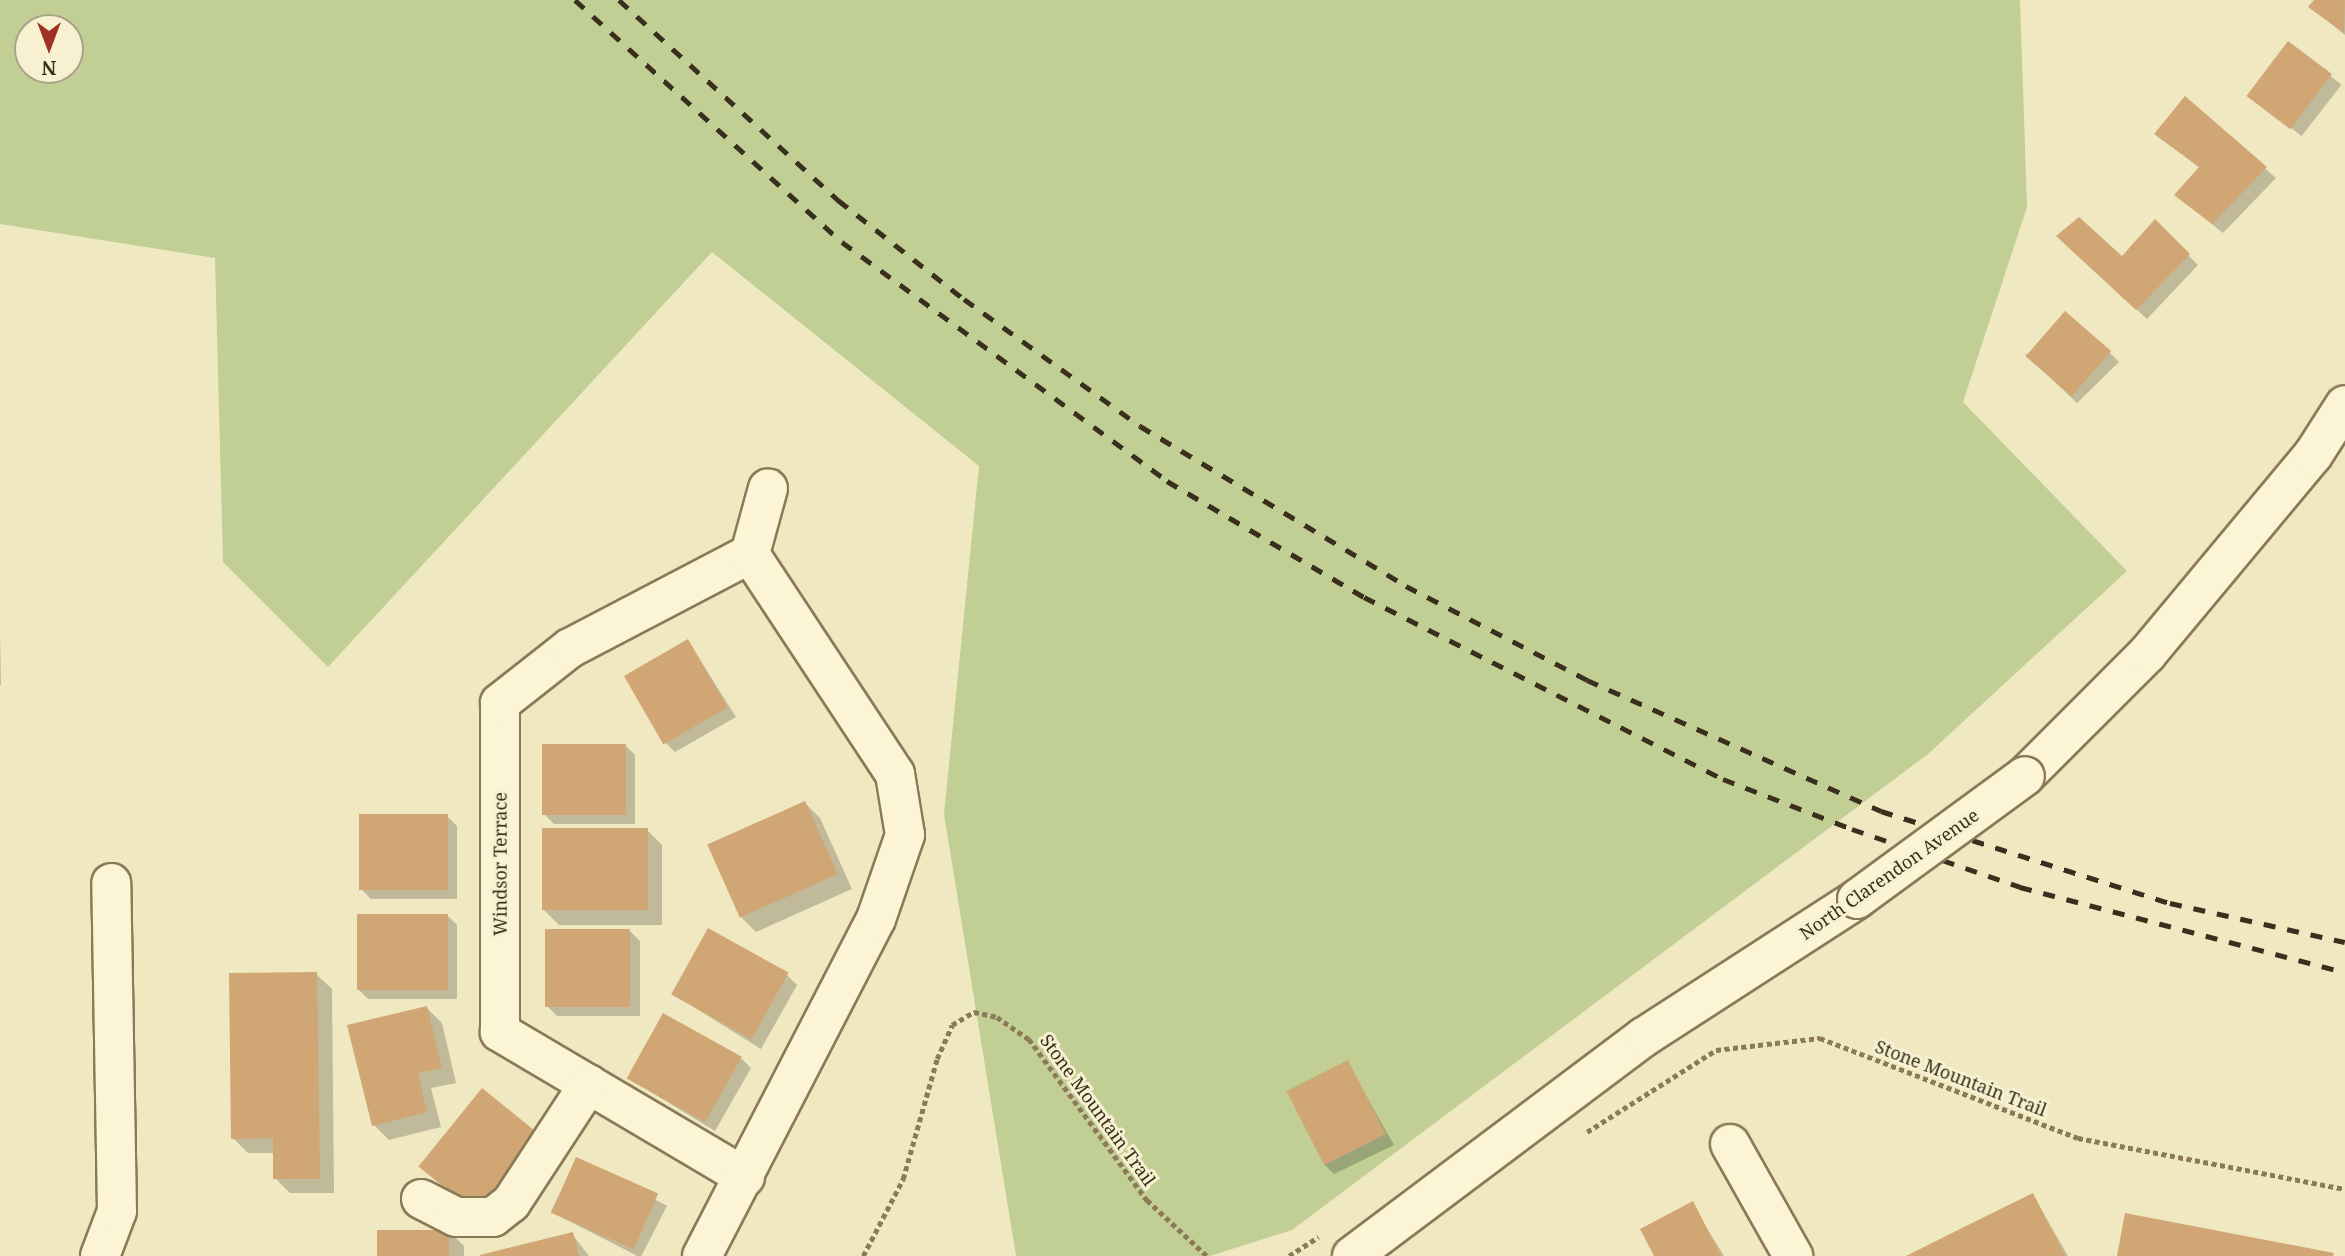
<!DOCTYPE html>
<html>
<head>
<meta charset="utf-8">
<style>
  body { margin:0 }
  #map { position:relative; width:2345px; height:1256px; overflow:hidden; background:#f0e8c1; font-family:"Noto Serif",serif }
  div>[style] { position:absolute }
  .green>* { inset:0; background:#c1cf95 }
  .shadow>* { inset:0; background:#0003; transform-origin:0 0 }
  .building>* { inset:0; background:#d1a675; transform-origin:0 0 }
  .path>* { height:4.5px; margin-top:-2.25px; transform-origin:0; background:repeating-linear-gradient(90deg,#8b7958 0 5px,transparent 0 8.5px) }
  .roads { filter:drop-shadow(2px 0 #8b7958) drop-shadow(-2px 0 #8b7958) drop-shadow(0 2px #8b7958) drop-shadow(0 -2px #8b7958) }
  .minor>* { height:38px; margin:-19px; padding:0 19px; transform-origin:19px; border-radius:19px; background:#fbf4d5 }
  .rail>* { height:5px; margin-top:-2.5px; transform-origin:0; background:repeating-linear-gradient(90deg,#3a2e1d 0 12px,transparent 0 24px) }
  .bridges { filter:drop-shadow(2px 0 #8b7958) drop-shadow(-2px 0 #8b7958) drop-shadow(0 2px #8b7958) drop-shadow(0 -2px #8b7958) }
  .minor-bridge>* { height:38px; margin:-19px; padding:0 19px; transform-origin:19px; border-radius:19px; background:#fbf4d5 }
  span { translate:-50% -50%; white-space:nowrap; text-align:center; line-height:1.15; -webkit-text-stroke:6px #f7f1d1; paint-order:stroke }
  .street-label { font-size:18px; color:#3a2e1d }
  .north { position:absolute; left:14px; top:14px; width:70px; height:70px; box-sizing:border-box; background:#f7f1d1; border:2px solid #aba389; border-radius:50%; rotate:180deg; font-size:19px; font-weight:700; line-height:28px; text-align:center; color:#3a2e1d }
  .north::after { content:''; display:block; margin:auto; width:24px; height:32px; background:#9e3124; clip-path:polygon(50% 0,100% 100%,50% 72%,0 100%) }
</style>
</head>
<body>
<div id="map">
  <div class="green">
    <i style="clip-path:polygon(evenodd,0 0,2020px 0,2027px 207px,1963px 402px,2127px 571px,1928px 754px,1292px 1230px,1210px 1256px,1016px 1256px,944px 814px,979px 466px,712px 252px,328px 667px,223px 562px,215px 258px,0 224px,0 0,28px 28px,70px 28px,70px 70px,28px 70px,28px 28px)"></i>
  </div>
  <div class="shadow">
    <i style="clip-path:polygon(2316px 0,2345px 0,2345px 35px,2310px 7px)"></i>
    <i style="left:2288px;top:43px;width:68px;height:65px;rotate:38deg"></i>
    <i style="clip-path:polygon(2185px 99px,2276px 178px,2223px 233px,2176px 195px,2200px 168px,2156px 134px)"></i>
    <i style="clip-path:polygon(2155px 222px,2198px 265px,2147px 319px,2068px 246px,2122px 258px)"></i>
    <i style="clip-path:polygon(2109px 352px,2119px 362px,2077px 403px,2025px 354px)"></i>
    <i style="clip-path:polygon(0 632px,1px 685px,0 685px)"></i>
    <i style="clip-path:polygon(688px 641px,736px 717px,675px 752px,665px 742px)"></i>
    <i style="clip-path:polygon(625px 745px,635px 755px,635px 824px,554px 824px,544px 814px)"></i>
    <i style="clip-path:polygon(805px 803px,820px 818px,852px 889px,756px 932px,741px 917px)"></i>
    <i style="clip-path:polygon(447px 816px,457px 826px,457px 899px,371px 899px,361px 889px)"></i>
    <i style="clip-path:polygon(647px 830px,662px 845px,662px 925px,559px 925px,544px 910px)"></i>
    <i style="clip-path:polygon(447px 915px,457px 925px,457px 999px,368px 999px,358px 989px)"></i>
    <i style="clip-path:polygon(630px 931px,640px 941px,640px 1016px,557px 1016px,547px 1006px)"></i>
    <i style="clip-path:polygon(316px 974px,332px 989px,334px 1193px,290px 1193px,275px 1178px,275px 1153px,248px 1153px,233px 1138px)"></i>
    <i style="clip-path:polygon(787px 975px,797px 985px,761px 1049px,673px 994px)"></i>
    <i style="clip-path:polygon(427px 1008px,442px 1023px,456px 1083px,431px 1088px,441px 1127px,389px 1140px,374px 1125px)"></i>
    <i style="clip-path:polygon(741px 1058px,751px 1068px,715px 1131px,628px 1078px)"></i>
    <i style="clip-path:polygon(1347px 1062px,1394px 1145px,1334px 1174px,1324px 1164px)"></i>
    <i style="clip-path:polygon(538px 1135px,493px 1226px,422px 1166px)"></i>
    <i style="left:577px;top:1160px;width:101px;height:58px;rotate:27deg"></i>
    <i style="clip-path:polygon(2033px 1195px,2068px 1256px,1911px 1256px)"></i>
    <i style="clip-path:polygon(1692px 1204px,1724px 1256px,1656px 1256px)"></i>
    <i style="clip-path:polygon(449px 1231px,464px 1246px,464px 1256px,379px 1256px)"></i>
    <i style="clip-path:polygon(572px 1234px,589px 1256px,484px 1256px)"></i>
  </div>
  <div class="building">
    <i style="clip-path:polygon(2314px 0,2345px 0,2344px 33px,2308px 7px)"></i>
    <i style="left:2288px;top:41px;width:55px;height:69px;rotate:37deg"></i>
    <i style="clip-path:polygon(2185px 96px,2267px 167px,2212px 224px,2174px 195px,2199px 167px,2154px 134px)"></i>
    <i style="clip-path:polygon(2079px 217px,2122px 256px,2155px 219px,2190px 254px,2136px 310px,2056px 236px)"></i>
    <i style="left:2065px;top:311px;width:61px;height:60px;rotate:41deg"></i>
    <i style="left:688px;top:639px;width:79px;height:74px;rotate:60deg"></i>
    <i style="left:542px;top:744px;width:84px;height:71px"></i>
    <i style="left:805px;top:801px;width:80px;height:107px;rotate:66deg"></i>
    <i style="left:359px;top:814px;width:89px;height:76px"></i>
    <i style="left:542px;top:828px;width:106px;height:82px"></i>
    <i style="left:357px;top:914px;width:91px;height:76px"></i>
    <i style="left:708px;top:928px;width:92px;height:76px;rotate:29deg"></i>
    <i style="left:545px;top:929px;width:85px;height:78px"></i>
    <i style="clip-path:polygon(317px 972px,320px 1179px,273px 1179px,273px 1138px,231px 1139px,229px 973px)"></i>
    <i style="clip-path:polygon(427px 1006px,442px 1068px,418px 1073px,427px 1112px,372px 1126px,347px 1025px)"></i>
    <i style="left:663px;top:1013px;width:90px;height:75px;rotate:29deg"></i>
    <i style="left:1348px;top:1060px;width:83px;height:69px;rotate:63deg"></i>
    <i style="left:482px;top:1088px;width:73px;height:101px;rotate:39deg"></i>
    <i style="left:576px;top:1157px;width:90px;height:61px;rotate:24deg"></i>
    <i style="clip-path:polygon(2033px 1193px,2065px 1256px,1906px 1256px,1970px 1224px)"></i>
    <i style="clip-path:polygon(1693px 1201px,1721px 1256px,1654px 1256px,1640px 1229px)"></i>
    <i style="clip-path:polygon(2125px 1213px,2334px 1253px,2333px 1256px,2117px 1256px)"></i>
    <i style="left:377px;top:1230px;width:72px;height:26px"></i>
    <i style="clip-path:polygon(573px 1232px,579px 1256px,480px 1256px,480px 1255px)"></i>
  </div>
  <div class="path">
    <i style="left:1587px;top:1132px;width:153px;rotate:-32.4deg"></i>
    <i style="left:1716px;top:1050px;width:105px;rotate:-6.6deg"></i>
    <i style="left:1820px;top:1038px;width:277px;rotate:21.2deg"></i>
    <i style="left:2078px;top:1138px;width:272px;rotate:10.8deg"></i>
    <i style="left:863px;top:1256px;width:87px;rotate:-62.5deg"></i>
    <i style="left:903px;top:1179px;width:125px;rotate:-74.2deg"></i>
    <i style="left:937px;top:1059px;width:37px;rotate:-66deg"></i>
    <i style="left:952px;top:1025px;width:26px;rotate:-31deg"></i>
    <i style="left:974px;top:1012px;width:24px;rotate:12deg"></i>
    <i style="left:997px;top:1017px;width:39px;rotate:35deg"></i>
    <i style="left:1029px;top:1039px;width:200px;rotate:53.8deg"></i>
    <i style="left:1147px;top:1200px;width:82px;rotate:43deg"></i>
    <i style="left:1289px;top:1256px;width:35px;rotate:-33deg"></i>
  </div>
  <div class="roads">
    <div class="minor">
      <i style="left:2025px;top:776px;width:173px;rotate:-45deg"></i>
      <i style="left:2147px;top:654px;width:259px;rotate:-50.2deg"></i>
      <i style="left:2313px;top:455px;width:59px;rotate:-57.4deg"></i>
      <i style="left:1730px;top:1144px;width:129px;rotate:60.6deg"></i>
      <i style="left:745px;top:1177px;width:285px;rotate:-149.4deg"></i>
      <i style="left:500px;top:1032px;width:329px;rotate:-90deg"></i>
      <i style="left:500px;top:703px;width:89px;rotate:-38.2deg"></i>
      <i style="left:570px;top:648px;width:203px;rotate:-27.6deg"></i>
      <i style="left:421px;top:1199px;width:39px;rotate:27deg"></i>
      <i style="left:456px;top:1217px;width:37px"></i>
      <i style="left:493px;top:1217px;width:23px;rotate:-38deg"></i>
      <i style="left:511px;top:1203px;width:142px;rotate:-56.8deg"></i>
      <i style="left:100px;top:1256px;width:48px;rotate:-69.3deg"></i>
      <i style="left:117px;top:1211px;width:328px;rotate:-91deg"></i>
      <i style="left:702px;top:1256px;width:379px;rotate:-62.7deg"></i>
      <i style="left:876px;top:919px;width:89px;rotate:-71deg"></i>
      <i style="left:905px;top:835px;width:62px;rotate:-99.3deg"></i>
      <i style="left:895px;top:774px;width:263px;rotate:-123.4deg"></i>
      <i style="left:750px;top:554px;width:68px;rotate:-74.7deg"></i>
      <i style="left:1352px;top:1256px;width:365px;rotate:-36.9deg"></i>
      <i style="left:1644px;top:1037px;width:254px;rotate:-32.9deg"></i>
    </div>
  </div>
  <div class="rail">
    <i style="left:575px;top:0;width:360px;rotate:42.2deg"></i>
    <i style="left:842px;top:242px;width:403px;rotate:36.3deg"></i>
    <i style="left:1167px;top:481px;width:229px;rotate:30.5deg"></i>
    <i style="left:1364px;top:597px;width:402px;rotate:26.9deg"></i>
    <i style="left:1723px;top:779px;width:138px;rotate:21.2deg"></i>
    <i style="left:1852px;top:829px;width:178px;rotate:19deg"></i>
    <i style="left:2020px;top:887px;width:336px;rotate:14.7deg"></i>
    <i style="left:619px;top:0;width:297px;rotate:42.4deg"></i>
    <i style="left:838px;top:200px;width:160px;rotate:38.2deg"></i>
    <i style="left:964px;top:299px;width:217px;rotate:35.8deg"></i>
    <i style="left:1140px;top:426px;width:310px;rotate:31deg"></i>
    <i style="left:1406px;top:586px;width:204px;rotate:27.4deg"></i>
    <i style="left:1587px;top:680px;width:322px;rotate:24deg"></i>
    <i style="left:1881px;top:811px;width:303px;rotate:17.7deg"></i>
    <i style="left:2170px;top:903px;width:179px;rotate:12.6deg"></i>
  </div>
  <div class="bridges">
    <div class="minor-bridge">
      <i style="left:1857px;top:899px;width:208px;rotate:-36.2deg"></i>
    </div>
  </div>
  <div class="street-label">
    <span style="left:500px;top:864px;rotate:-90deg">Windsor Terrace</span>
    <span style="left:1889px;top:874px;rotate:-35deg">North Clarendon Avenue</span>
    <span style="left:1961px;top:1078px;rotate:21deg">Stone Mountain Trail</span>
    <span style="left:1098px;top:1110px;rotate:54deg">Stone Mountain Trail</span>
  </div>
  <div class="north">N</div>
</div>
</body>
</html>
